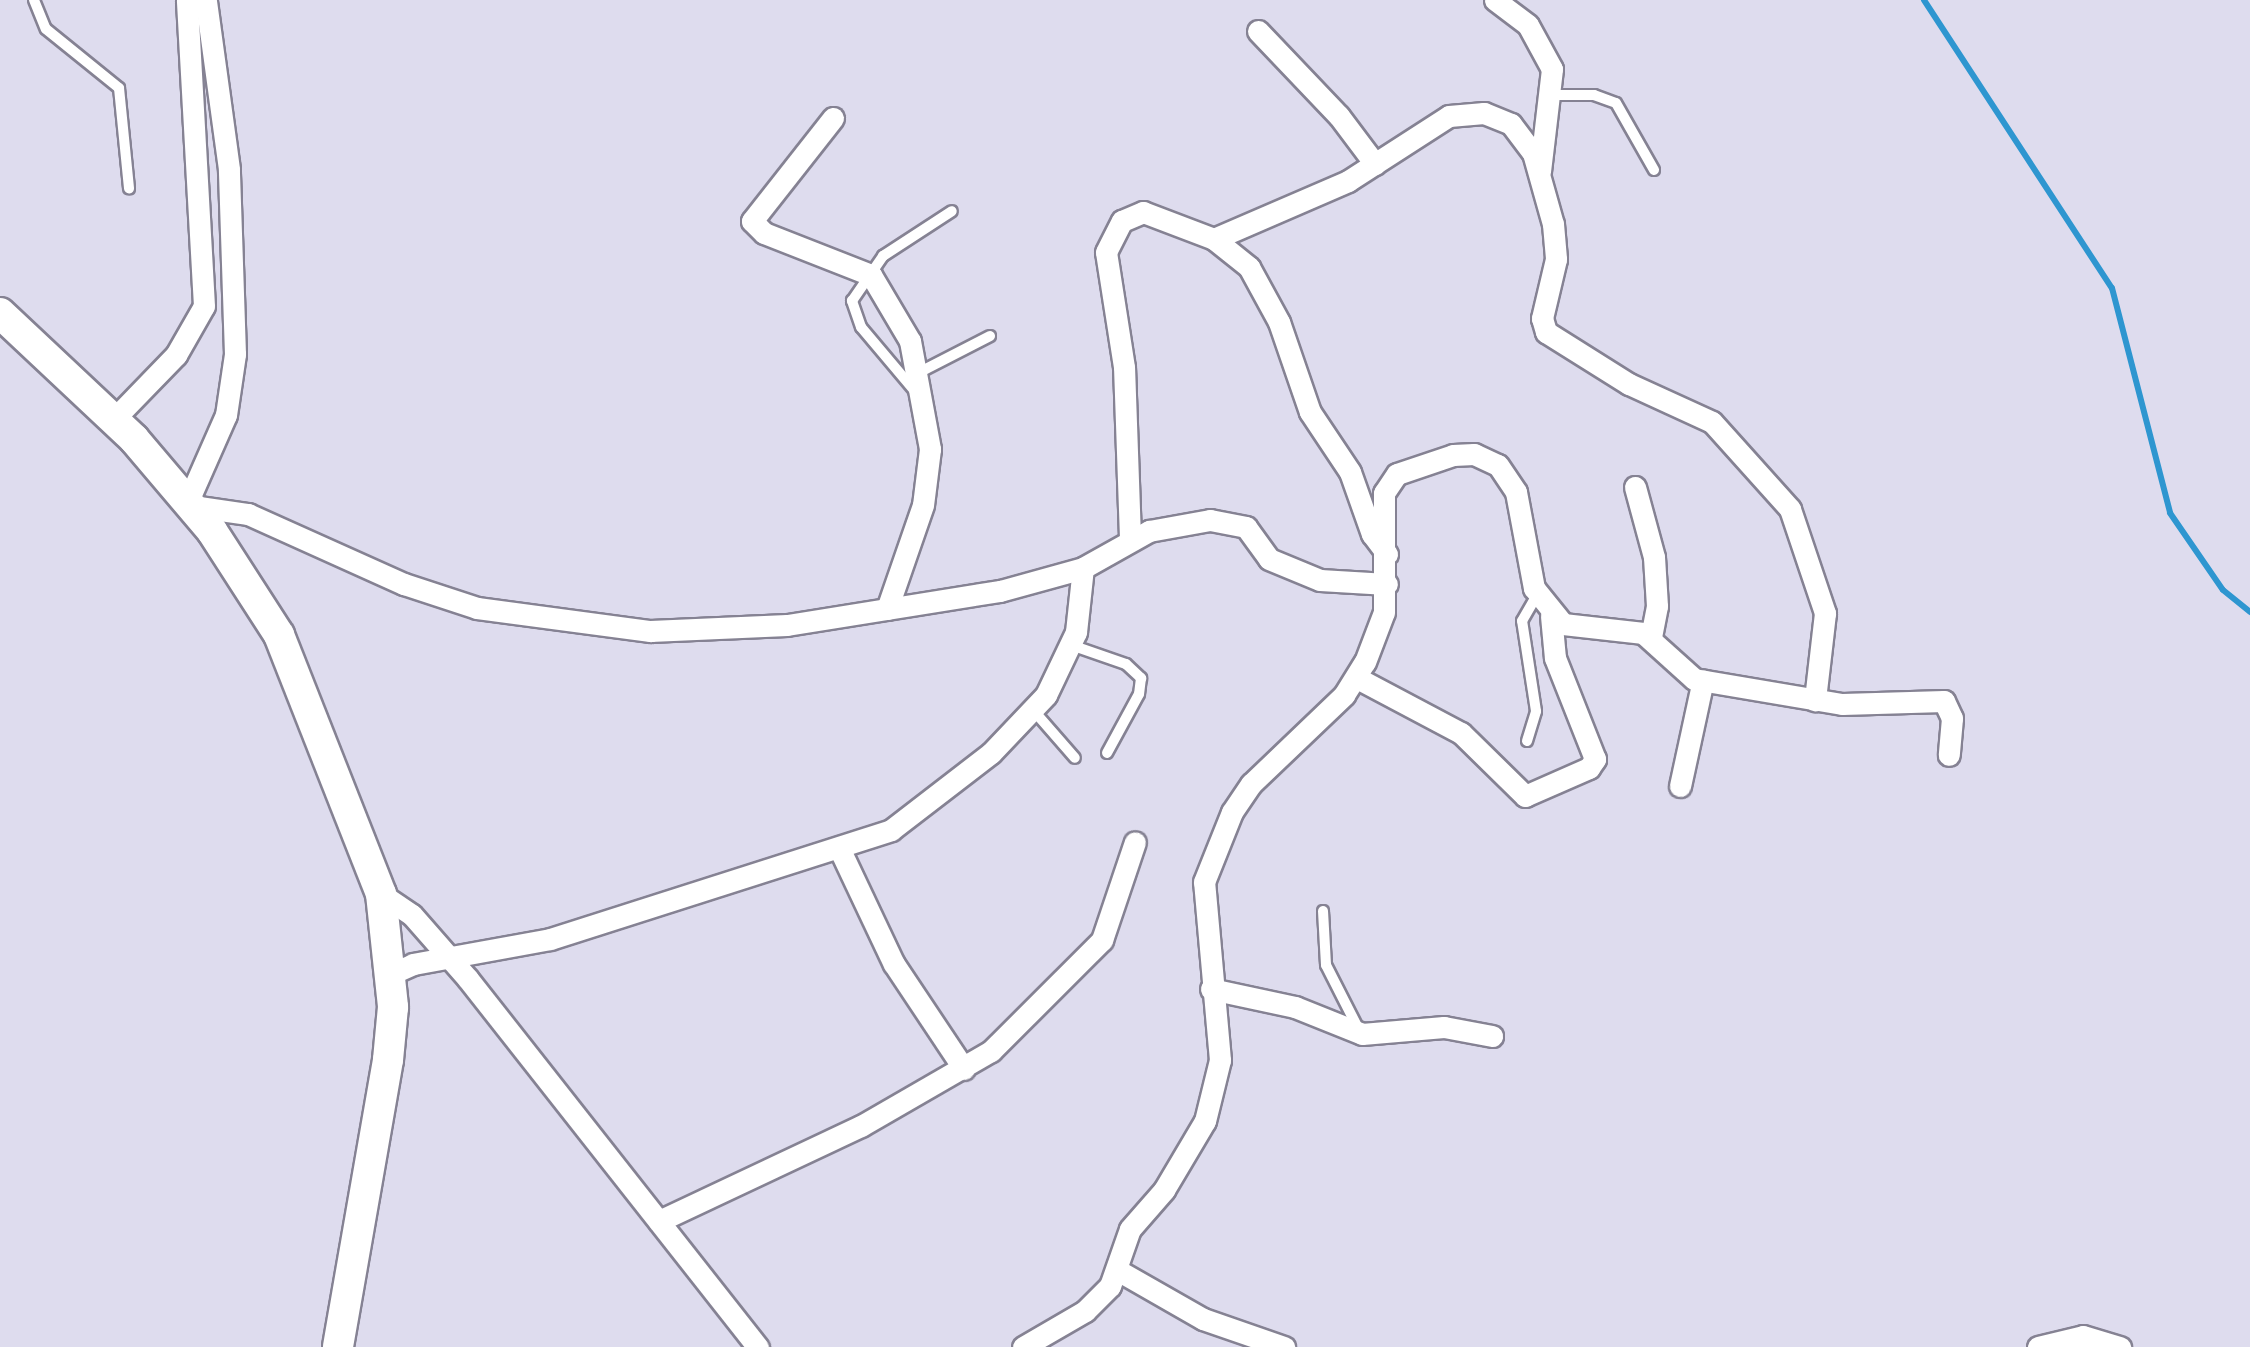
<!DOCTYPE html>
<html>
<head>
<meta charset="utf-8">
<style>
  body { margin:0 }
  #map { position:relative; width:2250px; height:1347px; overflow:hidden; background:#dedcee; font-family:Raleway,sans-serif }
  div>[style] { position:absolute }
  .stream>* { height:6px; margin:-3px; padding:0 3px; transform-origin:3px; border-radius:3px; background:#2e96d0 }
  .roads { filter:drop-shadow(2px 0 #858293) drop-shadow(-2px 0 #858293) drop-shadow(0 2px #858293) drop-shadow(0 -2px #858293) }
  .lane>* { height:10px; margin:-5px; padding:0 5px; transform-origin:5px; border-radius:5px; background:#fff }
  .street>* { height:21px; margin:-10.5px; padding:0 10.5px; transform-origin:10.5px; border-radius:10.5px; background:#fff }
  .secondary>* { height:30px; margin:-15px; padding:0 15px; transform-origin:15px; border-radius:15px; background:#fff }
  span { translate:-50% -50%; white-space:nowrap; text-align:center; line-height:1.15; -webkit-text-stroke:7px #fff; paint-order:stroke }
</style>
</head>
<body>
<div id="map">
  <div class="stream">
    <i style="left:1924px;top:0;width:344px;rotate:56.9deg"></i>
    <i style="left:2112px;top:288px;width:232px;rotate:75.5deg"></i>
    <i style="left:2170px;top:513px;width:93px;rotate:55.5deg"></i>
    <i style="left:2223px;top:590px;width:35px;rotate:39deg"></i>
  </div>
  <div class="roads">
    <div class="lane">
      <i style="left:34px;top:0;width:31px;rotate:68deg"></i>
      <i style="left:46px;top:29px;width:94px;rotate:38.9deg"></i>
      <i style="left:119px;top:88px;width:101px;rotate:84.3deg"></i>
      <i style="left:1551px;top:95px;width:43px"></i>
      <i style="left:1594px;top:95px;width:23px;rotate:20deg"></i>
      <i style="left:1616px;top:103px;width:77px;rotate:60.4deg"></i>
      <i style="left:918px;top:373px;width:81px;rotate:-27.2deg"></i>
      <i style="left:914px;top:390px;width:82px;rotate:-130.1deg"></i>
      <i style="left:861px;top:327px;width:28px;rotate:-109deg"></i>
      <i style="left:852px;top:301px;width:55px;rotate:-55.4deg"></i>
      <i style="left:883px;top:256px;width:82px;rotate:-33.1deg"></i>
      <i style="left:1071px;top:645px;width:58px;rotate:19.1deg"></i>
      <i style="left:1126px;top:664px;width:21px;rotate:43deg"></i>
      <i style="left:1141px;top:678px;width:16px;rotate:97deg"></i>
      <i style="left:1139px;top:694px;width:67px;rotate:118.5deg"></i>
      <i style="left:1034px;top:711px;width:62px;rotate:48.9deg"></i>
      <i style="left:1527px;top:741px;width:31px;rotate:-73deg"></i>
      <i style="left:1536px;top:711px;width:91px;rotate:-98.8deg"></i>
      <i style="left:1522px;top:621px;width:30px;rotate:-60deg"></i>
      <i style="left:1323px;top:911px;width:54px;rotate:86.8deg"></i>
      <i style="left:1326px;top:965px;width:75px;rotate:63.1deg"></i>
    </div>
    <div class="street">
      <i style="left:1495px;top:0;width:41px;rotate:37.1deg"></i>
      <i style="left:1528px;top:25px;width:50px;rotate:61.4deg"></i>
      <i style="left:1552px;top:69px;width:103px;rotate:96.7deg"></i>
      <i style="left:1258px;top:31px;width:117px;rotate:46.4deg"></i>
      <i style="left:1339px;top:116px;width:60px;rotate:53.1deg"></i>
      <i style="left:833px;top:118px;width:131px;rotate:128.2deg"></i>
      <i style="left:752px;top:221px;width:17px;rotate:45deg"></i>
      <i style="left:764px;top:233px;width:115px;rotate:21.4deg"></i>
      <i style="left:871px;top:275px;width:77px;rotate:59.4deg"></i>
      <i style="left:910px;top:341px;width:110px;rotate:79.5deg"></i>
      <i style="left:930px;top:449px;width:56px;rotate:97.1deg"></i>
      <i style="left:923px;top:505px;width:110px;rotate:109.1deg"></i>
      <i style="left:1214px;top:239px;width:146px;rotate:-23.4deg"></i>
      <i style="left:1348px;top:181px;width:120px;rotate:-32.8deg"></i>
      <i style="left:1449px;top:116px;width:35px;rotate:-5deg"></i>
      <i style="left:1484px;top:113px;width:29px;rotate:22deg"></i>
      <i style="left:1511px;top:124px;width:36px;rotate:53deg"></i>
      <i style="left:1533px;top:153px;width:74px;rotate:74.3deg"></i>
      <i style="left:1553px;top:224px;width:35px;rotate:85deg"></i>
      <i style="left:1556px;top:259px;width:61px;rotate:103.3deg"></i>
      <i style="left:1542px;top:318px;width:15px;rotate:74deg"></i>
      <i style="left:1546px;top:332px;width:98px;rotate:32.1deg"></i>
      <i style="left:1629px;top:384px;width:91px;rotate:24.6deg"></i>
      <i style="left:1712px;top:422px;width:117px;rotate:48.1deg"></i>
      <i style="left:1790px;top:509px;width:110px;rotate:71.4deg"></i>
      <i style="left:1825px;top:613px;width:88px;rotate:96.6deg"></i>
      <i style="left:113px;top:420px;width:91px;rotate:-45.9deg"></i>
      <i style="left:176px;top:355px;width:56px;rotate:-60.3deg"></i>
      <i style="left:204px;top:306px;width:306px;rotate:-93.2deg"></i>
      <i style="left:1635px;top:487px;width:73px;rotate:74.8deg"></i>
      <i style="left:1654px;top:557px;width:49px;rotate:86.5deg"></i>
      <i style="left:1657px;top:606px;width:33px;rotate:101deg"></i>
      <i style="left:188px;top:501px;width:94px;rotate:-66.2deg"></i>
      <i style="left:226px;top:415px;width:62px;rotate:-81.6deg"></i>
      <i style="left:235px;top:354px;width:185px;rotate:-91.9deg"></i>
      <i style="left:229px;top:169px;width:171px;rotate:-97.8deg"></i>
      <i style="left:192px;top:506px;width:57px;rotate:8.1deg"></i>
      <i style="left:248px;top:514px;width:171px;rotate:24.2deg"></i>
      <i style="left:404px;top:584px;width:77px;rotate:18.2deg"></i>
      <i style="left:477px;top:608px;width:175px;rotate:7.6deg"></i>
      <i style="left:650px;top:631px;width:137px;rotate:-2.5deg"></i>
      <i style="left:787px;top:625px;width:216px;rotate:-9.1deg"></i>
      <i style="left:1000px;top:591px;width:86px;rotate:-15.5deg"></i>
      <i style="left:1083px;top:568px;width:76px;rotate:-29.3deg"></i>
      <i style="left:1149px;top:531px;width:62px;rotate:-10.2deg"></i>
      <i style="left:1210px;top:520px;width:37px;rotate:11deg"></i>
      <i style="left:1246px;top:527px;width:39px;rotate:54deg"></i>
      <i style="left:1269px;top:559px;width:55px;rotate:22.4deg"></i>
      <i style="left:1320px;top:580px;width:67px;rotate:3.4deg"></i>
      <i style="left:1130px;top:538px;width:171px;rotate:-92deg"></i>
      <i style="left:1124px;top:367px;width:116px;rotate:-98.9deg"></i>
      <i style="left:1106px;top:252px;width:35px;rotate:-63deg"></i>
      <i style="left:1122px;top:221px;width:23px;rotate:-23deg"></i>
      <i style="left:1143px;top:212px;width:76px;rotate:20.8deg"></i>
      <i style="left:1214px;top:239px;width:45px;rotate:38.7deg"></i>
      <i style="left:1249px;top:267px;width:63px;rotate:61.4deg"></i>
      <i style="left:1279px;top:322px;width:95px;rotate:71deg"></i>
      <i style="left:1310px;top:412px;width:72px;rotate:56.3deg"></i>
      <i style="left:1350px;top:472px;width:66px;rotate:70.5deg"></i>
      <i style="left:1372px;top:534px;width:25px;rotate:53deg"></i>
      <i style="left:1357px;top:678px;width:118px;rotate:27.9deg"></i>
      <i style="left:1461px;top:733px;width:90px;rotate:44.5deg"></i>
      <i style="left:1525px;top:796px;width:70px;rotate:-23.6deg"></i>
      <i style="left:1589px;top:768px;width:11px;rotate:-56deg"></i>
      <i style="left:1595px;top:759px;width:109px;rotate:-111.6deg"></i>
      <i style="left:1555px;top:658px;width:42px;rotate:-95.4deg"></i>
      <i style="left:1680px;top:786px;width:108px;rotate:-77.8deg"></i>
      <i style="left:840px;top:850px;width:126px;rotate:64.7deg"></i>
      <i style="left:894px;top:964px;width:126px;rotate:56.3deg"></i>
      <i style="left:381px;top:894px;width:37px;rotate:34deg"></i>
      <i style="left:412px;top:915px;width:85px;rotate:48.8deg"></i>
      <i style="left:468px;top:979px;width:469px;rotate:51.8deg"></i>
      <i style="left:391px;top:974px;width:24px;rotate:-24deg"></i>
      <i style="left:413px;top:964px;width:139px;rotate:-10.3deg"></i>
      <i style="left:550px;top:939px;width:358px;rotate:-17.7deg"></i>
      <i style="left:891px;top:830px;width:126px;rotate:-37.6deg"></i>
      <i style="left:991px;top:753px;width:80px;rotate:-46.5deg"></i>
      <i style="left:1046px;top:695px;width:70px;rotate:-64.5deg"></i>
      <i style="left:1076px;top:632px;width:64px;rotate:-83.8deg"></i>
      <i style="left:1211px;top:989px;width:86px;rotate:12.1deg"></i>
      <i style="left:1295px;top:1007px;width:72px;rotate:21.9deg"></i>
      <i style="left:1362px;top:1034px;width:82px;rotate:-4.9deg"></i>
      <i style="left:1444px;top:1027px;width:49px;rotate:10.6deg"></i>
      <i style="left:659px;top:1221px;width:223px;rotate:-25.2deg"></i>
      <i style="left:861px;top:1126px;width:150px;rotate:-30deg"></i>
      <i style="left:991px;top:1051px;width:157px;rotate:-45deg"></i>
      <i style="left:1102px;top:940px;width:103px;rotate:-71.4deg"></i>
      <i style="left:1119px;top:1271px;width:97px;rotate:29.7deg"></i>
      <i style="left:1203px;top:1319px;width:86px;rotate:19.1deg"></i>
      <i style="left:1023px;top:1347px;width:72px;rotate:-30.1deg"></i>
      <i style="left:1085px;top:1311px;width:35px;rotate:-45deg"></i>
      <i style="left:1110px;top:1286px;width:60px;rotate:-70.7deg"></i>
      <i style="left:1130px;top:1229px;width:52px;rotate:-48.9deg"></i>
      <i style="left:1164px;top:1190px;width:80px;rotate:-59.3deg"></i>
      <i style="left:1205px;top:1121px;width:63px;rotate:-76.2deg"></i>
      <i style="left:1220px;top:1060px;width:179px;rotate:-95.1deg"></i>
      <i style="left:1204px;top:882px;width:75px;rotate:-68.2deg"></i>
      <i style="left:1232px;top:812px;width:34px;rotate:-56deg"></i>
      <i style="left:1251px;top:784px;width:129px;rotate:-43.7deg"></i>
      <i style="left:1344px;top:695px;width:39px;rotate:-58deg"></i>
      <i style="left:1365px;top:662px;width:53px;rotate:-69.2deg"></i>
      <i style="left:1384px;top:612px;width:119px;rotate:-90deg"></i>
      <i style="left:1384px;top:493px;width:23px;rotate:-56deg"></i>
      <i style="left:1397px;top:474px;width:59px;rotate:-18.7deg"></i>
      <i style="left:1453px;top:455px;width:21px;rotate:-3deg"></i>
      <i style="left:1474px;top:454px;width:26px;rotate:25deg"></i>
      <i style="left:1498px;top:465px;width:32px;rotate:56deg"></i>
      <i style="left:1516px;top:492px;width:98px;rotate:79.4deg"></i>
      <i style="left:1534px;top:588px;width:46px;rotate:51.1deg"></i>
      <i style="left:1563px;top:624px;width:81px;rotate:6.4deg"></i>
      <i style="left:1643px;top:633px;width:69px;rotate:42deg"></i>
      <i style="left:1694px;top:679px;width:150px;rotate:9.6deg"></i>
      <i style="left:1842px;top:704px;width:102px;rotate:-1.7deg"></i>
      <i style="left:1944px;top:701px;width:19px;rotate:65deg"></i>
      <i style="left:1952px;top:718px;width:37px;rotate:95deg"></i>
      <i style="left:2038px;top:1347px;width:46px;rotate:-13.7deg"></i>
      <i style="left:2083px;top:1336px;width:39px;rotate:17deg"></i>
    </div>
    <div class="secondary">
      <i style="left:0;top:313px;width:184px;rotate:43.2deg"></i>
      <i style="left:134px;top:439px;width:121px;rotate:49.7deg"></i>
      <i style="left:212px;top:531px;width:124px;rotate:57.2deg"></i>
      <i style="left:279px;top:635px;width:278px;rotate:68.5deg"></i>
      <i style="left:381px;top:894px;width:114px;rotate:83.9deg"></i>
      <i style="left:393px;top:1007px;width:53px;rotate:95.4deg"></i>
      <i style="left:388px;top:1060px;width:291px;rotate:99.9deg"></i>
    </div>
  </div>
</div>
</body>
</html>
